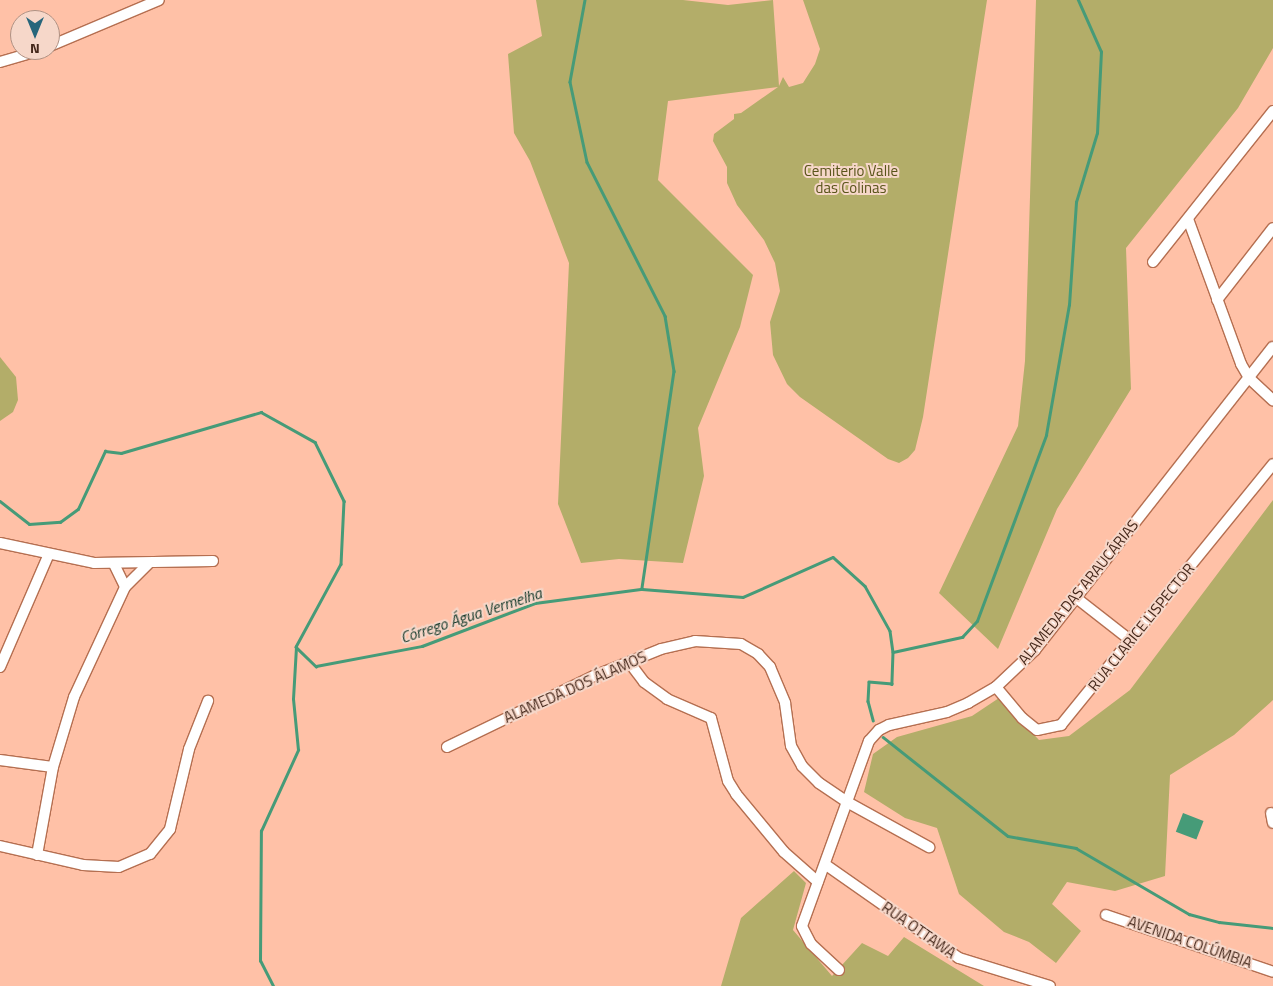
<!DOCTYPE html>
<html>
<head>
<meta charset="utf-8">
<style>
  body { margin:0 }
  #map { position:relative; width:1273px; height:986px; overflow:hidden; background:#ffc1a7; font-family:"Titillium Web",sans-serif }
  div>[style] { position:absolute }
  .green>* { inset:0; background:#b3ad69 }
  .water>* { inset:0; background:#469b78; transform-origin:0 0 }
  .stream>* { height:2.5px; margin:-1.25px; padding:0 1.25px; transform-origin:1.25px; border-radius:1.25px; background:#469b78 }
  .roads { filter:drop-shadow(1px 0 #b56f51) drop-shadow(-1px 0 #b56f51) drop-shadow(0 1px #b56f51) drop-shadow(0 -1px #b56f51) }
  .minor>* { height:10px; margin:-5px; padding:0 5px; transform-origin:5px; border-radius:5px; background:#fff }
  span { translate:-50% -50%; white-space:nowrap; text-align:center; line-height:1.15; -webkit-text-stroke:4px #f6d7c9; paint-order:stroke }
  .park-label { font-size:15px; color:#59541a }
  .street-label { font-size:15px; color:#45281b }
  .water-label { font-size:16px; color:#133829; font-style:italic }
  .north { position:absolute; left:10px; top:10px; width:50px; height:50px; box-sizing:border-box; background:#f6d7c9; border:1px solid #af9183; border-radius:50%; rotate:180deg; font-size:14px; font-weight:700; line-height:20px; text-align:center; color:#45281b }
  .north::after { content:''; display:block; margin:auto; width:18px; height:22px; background:#27667b; clip-path:polygon(50% 0,100% 100%,50% 72%,0 100%) }
</style>
</head>
<body>
<div id="map">
  <div class="green">
    <i style="clip-path:polygon(536px 0,683px 0,728px 5px,773px 0,779px 86px,783px 77px,789px 87px,803px 83px,815px 64px,820px 49px,803px 0,987px 0,923px 417px,915px 450px,908px 458px,899px 463px,888px 459px,800px 397px,787px 384px,773px 355px,770px 322px,780px 291px,775px 263px,764px 240px,737px 205px,727px 183px,727px 167px,713px 141px,714px 134px,734px 119px,734px 114px,741px 113px,778px 87px,668px 101px,658px 180px,753px 275px,740px 327px,698px 428px,704px 476px,683px 563px,619px 559px,581px 563px,558px 504px,569px 263px,530px 161px,514px 133px,508px 54px,542px 36px)"></i>
    <i style="clip-path:polygon(1036px 0,1273px 0,1273px 48px,1238px 108px,1126px 248px,1131px 389px,1057px 509px,998px 649px,939px 593px,1018px 426px,1025px 361px)"></i>
    <i style="clip-path:polygon(0 357px,16px 377px,18px 400px,13px 412px,0 421px)"></i>
    <i style="clip-path:polygon(1273px 500px,1273px 700px,1234px 735px,1170px 775px,1165px 876px,1115px 891px,1067px 882px,1052px 904px,1081px 931px,1056px 963px,1029px 942px,1004px 932px,959px 894px,937px 828px,905px 818px,864px 792px,873px 754px,897px 737px,972px 716px,999px 698px,1039px 740px,1069px 736px,1130px 690px)"></i>
    <i style="clip-path:polygon(794px 871px,806px 883px,793px 930px,832px 976px,862px 943px,888px 956px,904px 937px,984px 986px,721px 986px,741px 918px)"></i>
  </div>
  <div class="water">
    <i style="left:1183px;top:813px;width:22px;height:20px;rotate:21deg"></i>
  </div>
  <div class="stream">
    <i style="left:585px;top:0;width:83px;rotate:100.4deg"></i>
    <i style="left:570px;top:82px;width:82px;rotate:78deg"></i>
    <i style="left:587px;top:162px;width:173px;rotate:63.1deg"></i>
    <i style="left:665px;top:316px;width:56px;rotate:80.7deg"></i>
    <i style="left:674px;top:371px;width:220px;rotate:98.4deg"></i>
    <i style="left:0;top:501px;width:37px;rotate:38deg"></i>
    <i style="left:29px;top:524px;width:31px;rotate:-4deg"></i>
    <i style="left:60px;top:522px;width:22px;rotate:-36deg"></i>
    <i style="left:78px;top:509px;width:64px;rotate:-65deg"></i>
    <i style="left:105px;top:451px;width:16px;rotate:7deg"></i>
    <i style="left:121px;top:453px;width:146px;rotate:-16.3deg"></i>
    <i style="left:261px;top:412px;width:62px;rotate:29.1deg"></i>
    <i style="left:315px;top:442px;width:66px;rotate:63.8deg"></i>
    <i style="left:344px;top:501px;width:63px;rotate:92.7deg"></i>
    <i style="left:341px;top:564px;width:94px;rotate:118.5deg"></i>
    <i style="left:296px;top:647px;width:28px;rotate:44deg"></i>
    <i style="left:316px;top:666px;width:108px;rotate:-10.7deg"></i>
    <i style="left:422px;top:646px;width:121px;rotate:-20.8deg"></i>
    <i style="left:535px;top:603px;width:108px;rotate:-7.5deg"></i>
    <i style="left:642px;top:589px;width:101px;rotate:4.5deg"></i>
    <i style="left:743px;top:597px;width:98px;rotate:-24deg"></i>
    <i style="left:833px;top:557px;width:43px;rotate:42.2deg"></i>
    <i style="left:865px;top:586px;width:51px;rotate:60.9deg"></i>
    <i style="left:890px;top:631px;width:21px;rotate:82deg"></i>
    <i style="left:893px;top:652px;width:32px;rotate:92deg"></i>
    <i style="left:892px;top:684px;width:23px;rotate:-175deg"></i>
    <i style="left:869px;top:682px;width:19px;rotate:93deg"></i>
    <i style="left:868px;top:701px;width:20px;rotate:75deg"></i>
    <i style="left:893px;top:652px;width:71px;rotate:-12.3deg"></i>
    <i style="left:962px;top:637px;width:22px;rotate:-47deg"></i>
    <i style="left:977px;top:621px;width:198px;rotate:-69.6deg"></i>
    <i style="left:1046px;top:435px;width:132px;rotate:-80deg"></i>
    <i style="left:1069px;top:305px;width:103px;rotate:-86.1deg"></i>
    <i style="left:1076px;top:202px;width:72px;rotate:-73.1deg"></i>
    <i style="left:1097px;top:133px;width:81px;rotate:-87.2deg"></i>
    <i style="left:1101px;top:52px;width:57px;rotate:-113.9deg"></i>
    <i style="left:883px;top:737px;width:159px;rotate:38.4deg"></i>
    <i style="left:1008px;top:836px;width:69px;rotate:10deg"></i>
    <i style="left:1076px;top:848px;width:131px;rotate:30.3deg"></i>
    <i style="left:1189px;top:914px;width:31px;rotate:15deg"></i>
    <i style="left:1219px;top:922px;width:54px;rotate:6.3deg"></i>
    <i style="left:273px;top:986px;width:28px;rotate:-117deg"></i>
    <i style="left:260px;top:961px;width:130px;rotate:-89.6deg"></i>
    <i style="left:261px;top:831px;width:89px;rotate:-65.4deg"></i>
    <i style="left:298px;top:750px;width:51px;rotate:-95.6deg"></i>
    <i style="left:293px;top:699px;width:52px;rotate:-86.7deg"></i>
  </div>
  <div class="roads">
    <div class="minor">
      <i style="left:50px;top:46px;width:118px;rotate:-22.9deg"></i>
      <i style="left:0;top:62px;width:43px;rotate:-16.3deg"></i>
      <i style="left:1188px;top:219px;width:154px;rotate:69.9deg"></i>
      <i style="left:1241px;top:364px;width:16px;rotate:60deg"></i>
      <i style="left:1249px;top:378px;width:33px;rotate:43deg"></i>
      <i style="left:1153px;top:262px;width:193px;rotate:-51.5deg"></i>
      <i style="left:1217px;top:300px;width:91px;rotate:-52.1deg"></i>
      <i style="left:0;top:543px;width:96px;rotate:12deg"></i>
      <i style="left:94px;top:563px;width:119px;rotate:-1deg"></i>
      <i style="left:114px;top:564px;width:25px;rotate:64deg"></i>
      <i style="left:125px;top:587px;width:33px;rotate:-45deg"></i>
      <i style="left:1075px;top:597px;width:70px;rotate:38deg"></i>
      <i style="left:629px;top:662px;width:25px;rotate:53deg"></i>
      <i style="left:644px;top:682px;width:29px;rotate:36deg"></i>
      <i style="left:667px;top:699px;width:48px;rotate:23.4deg"></i>
      <i style="left:711px;top:718px;width:65px;rotate:74.9deg"></i>
      <i style="left:728px;top:781px;width:15px;rotate:58deg"></i>
      <i style="left:736px;top:794px;width:75px;rotate:50.4deg"></i>
      <i style="left:784px;top:852px;width:45px;rotate:41.4deg"></i>
      <i style="left:0;top:667px;width:123px;rotate:-66.6deg"></i>
      <i style="left:996px;top:687px;width:40px;rotate:50deg"></i>
      <i style="left:1022px;top:718px;width:19px;rotate:39deg"></i>
      <i style="left:1037px;top:730px;width:25px;rotate:-12deg"></i>
      <i style="left:1061px;top:725px;width:336px;rotate:-50.9deg"></i>
      <i style="left:447px;top:747px;width:163px;rotate:-25.8deg"></i>
      <i style="left:594px;top:676px;width:72px;rotate:-21.9deg"></i>
      <i style="left:661px;top:649px;width:35px;rotate:-13deg"></i>
      <i style="left:695px;top:641px;width:46px;rotate:3.7deg"></i>
      <i style="left:741px;top:644px;width:20px;rotate:30deg"></i>
      <i style="left:758px;top:654px;width:18px;rotate:47deg"></i>
      <i style="left:770px;top:667px;width:39px;rotate:67deg"></i>
      <i style="left:785px;top:703px;width:43px;rotate:82.1deg"></i>
      <i style="left:791px;top:746px;width:23px;rotate:61deg"></i>
      <i style="left:802px;top:766px;width:24px;rotate:45deg"></i>
      <i style="left:819px;top:783px;width:34px;rotate:34deg"></i>
      <i style="left:847px;top:802px;width:94px;rotate:28.8deg"></i>
      <i style="left:0;top:760px;width:53px;rotate:7.5deg"></i>
      <i style="left:1271px;top:813px;width:10px;rotate:79deg"></i>
      <i style="left:0;top:846px;width:85px;rotate:12.9deg"></i>
      <i style="left:83px;top:865px;width:36px;rotate:3deg"></i>
      <i style="left:119px;top:867px;width:34px;rotate:-23deg"></i>
      <i style="left:150px;top:854px;width:32px;rotate:-51deg"></i>
      <i style="left:170px;top:829px;width:82px;rotate:-76.6deg"></i>
      <i style="left:189px;top:749px;width:52px;rotate:-68.4deg"></i>
      <i style="left:37px;top:855px;width:89px;rotate:-79.7deg"></i>
      <i style="left:53px;top:767px;width:73px;rotate:-73.3deg"></i>
      <i style="left:74px;top:697px;width:121px;rotate:-65.1deg"></i>
      <i style="left:826px;top:865px;width:162px;rotate:35deg"></i>
      <i style="left:959px;top:958px;width:95px;rotate:17.1deg"></i>
      <i style="left:1106px;top:915px;width:176px;rotate:18.8deg"></i>
      <i style="left:839px;top:970px;width:38px;rotate:-137deg"></i>
      <i style="left:811px;top:944px;width:20px;rotate:-117deg"></i>
      <i style="left:802px;top:926px;width:197px;rotate:-70.1deg"></i>
      <i style="left:869px;top:741px;width:15px;rotate:-48deg"></i>
      <i style="left:879px;top:730px;width:11px;rotate:-27deg"></i>
      <i style="left:889px;top:725px;width:59px;rotate:-12.6deg"></i>
      <i style="left:947px;top:712px;width:23px;rotate:-23deg"></i>
      <i style="left:968px;top:703px;width:32px;rotate:-30deg"></i>
      <i style="left:996px;top:687px;width:54px;rotate:-43.5deg"></i>
      <i style="left:1035px;top:650px;width:385px;rotate:-51.9deg"></i>
    </div>
  </div>
  <div class="park-label">
    <span style="left:851px;top:179px">Cemiterio Valle<br>das Colinas</span>
  </div>
  <div class="street-label">
    <span style="left:1078px;top:592px;rotate:-51deg">ALAMEDA DAS ARAUCÁRIAS</span>
    <span style="left:1141px;top:627px;rotate:-51deg">RUA CLARICE LISPECTOR</span>
    <span style="left:575px;top:687px;rotate:-24deg">ALAMEDA DOS ÁLAMOS</span>
    <span style="left:919px;top:930px;rotate:35deg">RUA OTTAWA</span>
    <span style="left:1190px;top:942px;rotate:19deg">AVENIDA COLÚMBIA</span>
  </div>
  <div class="water-label">
    <span style="left:471px;top:615px;rotate:-18deg">Córrego Água Vermelha</span>
  </div>
  <div class="north">N</div>
</div>
</body>
</html>
